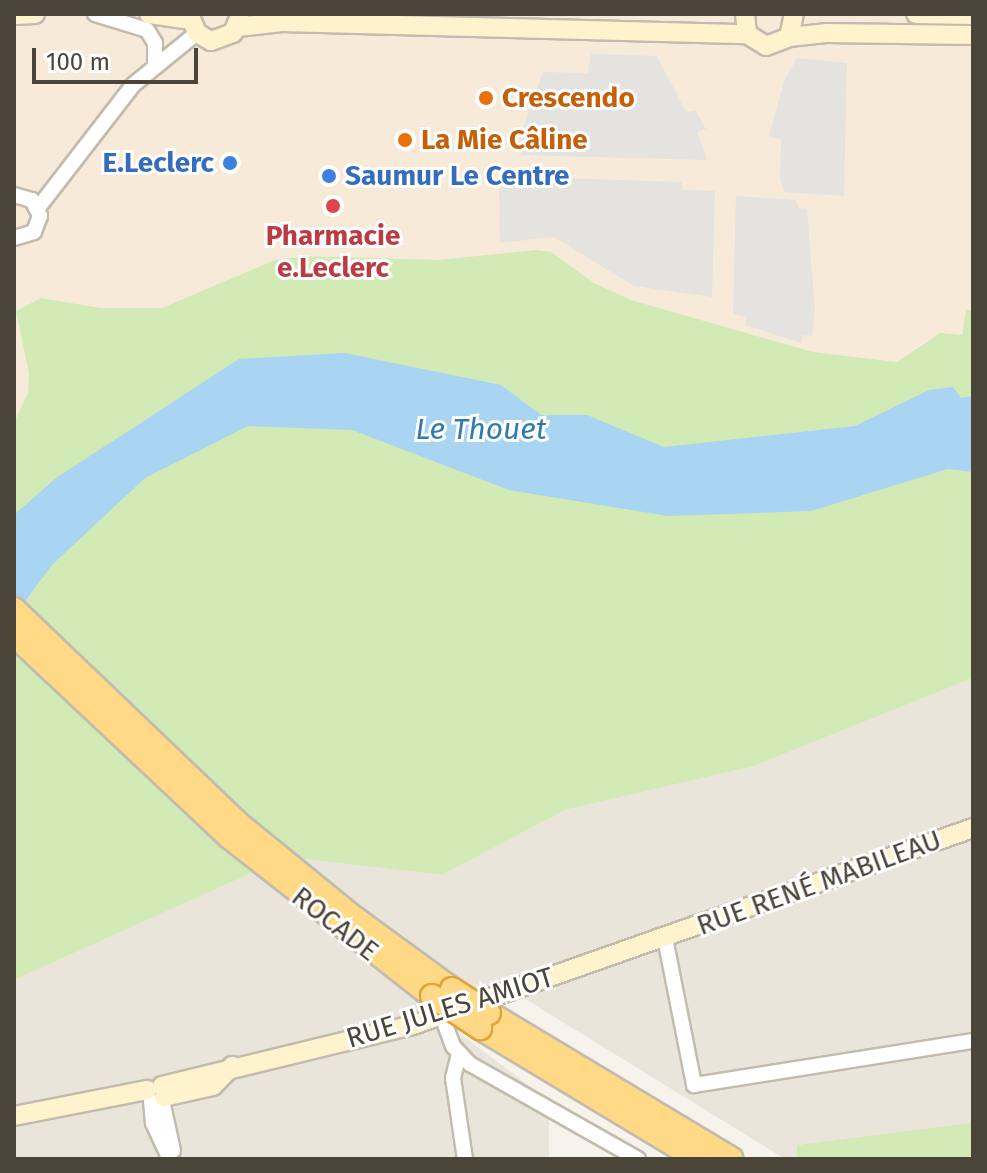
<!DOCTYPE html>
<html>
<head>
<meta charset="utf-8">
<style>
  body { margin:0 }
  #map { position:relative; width:987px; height:1173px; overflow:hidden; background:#f6f3ec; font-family:"Fira Sans",sans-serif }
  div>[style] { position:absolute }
  .residential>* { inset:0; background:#eae5da }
  .commercial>* { inset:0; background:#f7ead8 }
  .green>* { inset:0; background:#d2eab5 }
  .parking>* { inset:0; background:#e5e3e0 }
  .water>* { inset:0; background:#a9d4f2 }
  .roads { filter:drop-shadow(2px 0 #c2bbae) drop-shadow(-2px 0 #c2bbae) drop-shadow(0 2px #c2bbae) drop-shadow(0 -2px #c2bbae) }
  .minor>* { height:14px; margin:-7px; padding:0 7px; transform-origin:7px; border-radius:7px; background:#fff }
  .secondary>* { height:18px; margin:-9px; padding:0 9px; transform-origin:9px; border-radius:9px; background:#fff3cd }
  .trunk>* { height:22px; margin:-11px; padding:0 11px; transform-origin:11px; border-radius:11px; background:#ffd985 }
  .bridges { filter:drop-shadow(2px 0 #e0a43c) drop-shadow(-2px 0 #e0a43c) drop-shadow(0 2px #e0a43c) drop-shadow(0 -2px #e0a43c) }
  .trunk-bridge>* { height:22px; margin:-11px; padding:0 11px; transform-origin:11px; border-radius:11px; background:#ffd985 }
  .dots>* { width:22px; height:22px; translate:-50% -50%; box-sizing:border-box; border:4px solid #fff; border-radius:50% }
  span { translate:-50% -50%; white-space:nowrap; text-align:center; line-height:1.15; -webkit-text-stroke:6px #fff; paint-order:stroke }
  .food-label { font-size:28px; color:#c56008; font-weight:700 }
  .left { translate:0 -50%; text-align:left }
  .shop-label { font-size:28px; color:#366cbe; font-weight:700 }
  .right { translate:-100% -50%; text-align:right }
  .health-label { font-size:28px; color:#be3a42; font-weight:700 }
  .street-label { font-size:28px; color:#4b4439 }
  .water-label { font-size:30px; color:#2e7ab2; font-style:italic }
  .frame { position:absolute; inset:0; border:16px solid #4b4439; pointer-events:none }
  .scale { position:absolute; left:32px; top:48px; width:166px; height:36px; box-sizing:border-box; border:4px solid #4b4439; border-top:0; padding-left:10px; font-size:24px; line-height:28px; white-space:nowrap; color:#4b4439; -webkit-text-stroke:6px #fff; paint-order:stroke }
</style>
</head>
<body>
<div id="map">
  <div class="residential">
    <i style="clip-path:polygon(973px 678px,973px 1150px,971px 1124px,797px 1145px,796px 1159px,785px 1159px,522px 997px,451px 1027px,549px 1101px,549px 1159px,14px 1159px,14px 980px,287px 857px,442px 875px,565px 810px,754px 766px)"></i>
  </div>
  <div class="commercial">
    <i style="clip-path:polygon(14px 14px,972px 14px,973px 311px,966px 311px,962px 335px,924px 342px,898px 362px,813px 352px,631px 300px,594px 283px,550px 252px,439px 261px,306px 256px,275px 260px,162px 308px,101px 308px,41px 298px,16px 311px,29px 374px,28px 393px,14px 423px)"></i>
  </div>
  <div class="green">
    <i style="clip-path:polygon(536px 250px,551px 252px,594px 283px,631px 300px,813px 352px,897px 362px,940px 333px,962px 335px,966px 310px,973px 311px,973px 678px,754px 766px,565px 810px,442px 875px,287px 857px,14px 980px,14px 423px,28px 393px,29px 374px,16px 311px,41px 298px,101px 308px,162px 308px,275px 260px,306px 256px,439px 260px)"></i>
    <i style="clip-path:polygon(971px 1123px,973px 1159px,796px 1159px,797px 1145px)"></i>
  </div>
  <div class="parking">
    <i style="clip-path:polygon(591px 54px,657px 56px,686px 112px,695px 110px,706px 129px,697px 132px,707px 160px,521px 155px,520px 136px,543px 72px,588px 73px)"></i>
    <i style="clip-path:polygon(797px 58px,847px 63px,844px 196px,785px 192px,780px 179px,781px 140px,769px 136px,784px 82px)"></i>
    <i style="clip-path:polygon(504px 176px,681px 182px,683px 190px,715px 191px,712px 297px,634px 286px,554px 237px,500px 243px,499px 188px)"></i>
    <i style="clip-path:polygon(736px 196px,796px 200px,799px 209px,807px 208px,815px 311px,812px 336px,803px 335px,801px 343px,745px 325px,747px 317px,733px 314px)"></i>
  </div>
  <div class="water">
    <i style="clip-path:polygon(345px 353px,501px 385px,541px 415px,587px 415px,664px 447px,855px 426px,929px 390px,953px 387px,961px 398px,973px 396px,973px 472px,948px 469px,811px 511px,668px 516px,509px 490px,352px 430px,248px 426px,145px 478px,52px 565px,14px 616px,14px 515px,56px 478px,239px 359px)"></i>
  </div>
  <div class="roads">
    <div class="minor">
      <i style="left:95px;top:14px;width:54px;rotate:17.1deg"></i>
      <i style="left:147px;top:30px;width:15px;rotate:58deg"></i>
      <i style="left:155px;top:43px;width:20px;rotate:90deg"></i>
      <i style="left:14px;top:195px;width:19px;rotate:16deg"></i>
      <i style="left:32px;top:200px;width:18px;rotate:63deg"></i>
      <i style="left:40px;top:216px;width:17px;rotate:111deg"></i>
      <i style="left:34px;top:232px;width:21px;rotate:163deg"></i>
      <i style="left:38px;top:208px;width:155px;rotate:-52.3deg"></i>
      <i style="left:133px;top:85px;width:82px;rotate:-39.1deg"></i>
      <i style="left:665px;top:938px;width:150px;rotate:78.8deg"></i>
      <i style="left:694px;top:1085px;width:282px;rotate:-9deg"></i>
      <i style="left:442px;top:1016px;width:32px;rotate:70deg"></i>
      <i style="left:453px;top:1046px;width:25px;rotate:47deg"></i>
      <i style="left:470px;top:1064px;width:193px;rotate:29.5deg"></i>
      <i style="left:459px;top:1054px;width:25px;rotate:104deg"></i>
      <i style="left:453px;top:1078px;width:82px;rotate:81.6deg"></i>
      <i style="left:162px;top:1100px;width:52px;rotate:77.8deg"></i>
      <i style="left:151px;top:1101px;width:22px;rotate:85deg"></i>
      <i style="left:153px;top:1123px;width:40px;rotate:65deg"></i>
    </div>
    <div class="secondary">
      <i style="left:149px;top:14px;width:41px;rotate:8.3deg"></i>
      <i style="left:189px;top:14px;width:21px;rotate:67deg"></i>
      <i style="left:197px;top:33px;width:16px;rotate:30deg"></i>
      <i style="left:211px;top:41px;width:23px;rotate:-20deg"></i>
      <i style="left:233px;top:33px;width:18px;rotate:-68deg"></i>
      <i style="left:745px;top:14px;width:20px;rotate:84deg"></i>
      <i style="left:747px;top:34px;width:22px;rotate:32deg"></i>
      <i style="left:766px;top:46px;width:25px;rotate:-21deg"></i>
      <i style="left:789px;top:37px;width:24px;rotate:-78deg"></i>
      <i style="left:916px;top:14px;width:57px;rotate:1deg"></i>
      <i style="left:14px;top:15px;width:21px;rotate:-3deg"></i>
      <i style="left:238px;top:27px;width:44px;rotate:-6.5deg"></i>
      <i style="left:282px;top:22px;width:465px;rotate:1.5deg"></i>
      <i style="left:789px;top:37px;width:37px;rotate:-6deg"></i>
      <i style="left:826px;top:33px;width:147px;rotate:0.8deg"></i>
      <i style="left:162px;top:1086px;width:258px;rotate:-13.7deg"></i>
      <i style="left:413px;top:1025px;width:594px;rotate:-19.38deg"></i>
      <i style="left:164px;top:1097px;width:50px;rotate:-12.7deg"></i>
      <i style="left:213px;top:1086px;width:28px;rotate:-46deg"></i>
      <i style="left:14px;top:1116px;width:136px;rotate:-11.1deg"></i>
    </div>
    <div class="trunk">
      <i style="left:14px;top:609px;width:311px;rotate:43.7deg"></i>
      <i style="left:239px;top:824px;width:141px;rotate:39.2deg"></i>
      <i style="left:348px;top:913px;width:129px;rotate:36.2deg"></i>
      <i style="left:14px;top:635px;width:295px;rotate:43.2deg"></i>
      <i style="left:229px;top:837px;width:258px;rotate:38.1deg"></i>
      <i style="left:489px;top:1013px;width:283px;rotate:31deg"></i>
      <i style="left:480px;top:1028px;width:253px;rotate:31.1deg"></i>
    </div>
  </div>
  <div class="bridges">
    <div class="trunk-bridge">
      <i style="left:452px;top:989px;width:44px;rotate:33deg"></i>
      <i style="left:432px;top:996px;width:58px;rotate:33.7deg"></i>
    </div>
  </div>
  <div class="dots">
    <i style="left:486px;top:98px;background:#e8710a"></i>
    <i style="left:405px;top:140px;background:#e8710a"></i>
    <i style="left:230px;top:163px;background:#3f7fe0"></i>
    <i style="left:329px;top:176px;background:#3f7fe0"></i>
    <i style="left:333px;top:206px;background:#e0444e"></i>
  </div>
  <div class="food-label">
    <span class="left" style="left:502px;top:98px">Crescendo</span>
    <span class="left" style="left:421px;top:140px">La Mie Câline</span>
  </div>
  <div class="shop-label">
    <span class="right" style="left:214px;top:163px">E.Leclerc</span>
    <span class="left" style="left:345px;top:176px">Saumur Le Centre</span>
  </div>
  <div class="health-label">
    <span style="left:333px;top:252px">Pharmacie<br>e.Leclerc</span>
  </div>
  <div class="street-label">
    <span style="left:819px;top:883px;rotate:-20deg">RUE RENÉ MABILEAU</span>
    <span style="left:335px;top:924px;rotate:38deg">ROCADE</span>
    <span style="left:450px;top:1008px;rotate:-17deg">RUE JULES AMIOT</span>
  </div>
  <div class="water-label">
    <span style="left:481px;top:429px">Le Thouet</span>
  </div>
  <div class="frame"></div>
  <div class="scale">100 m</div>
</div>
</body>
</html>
